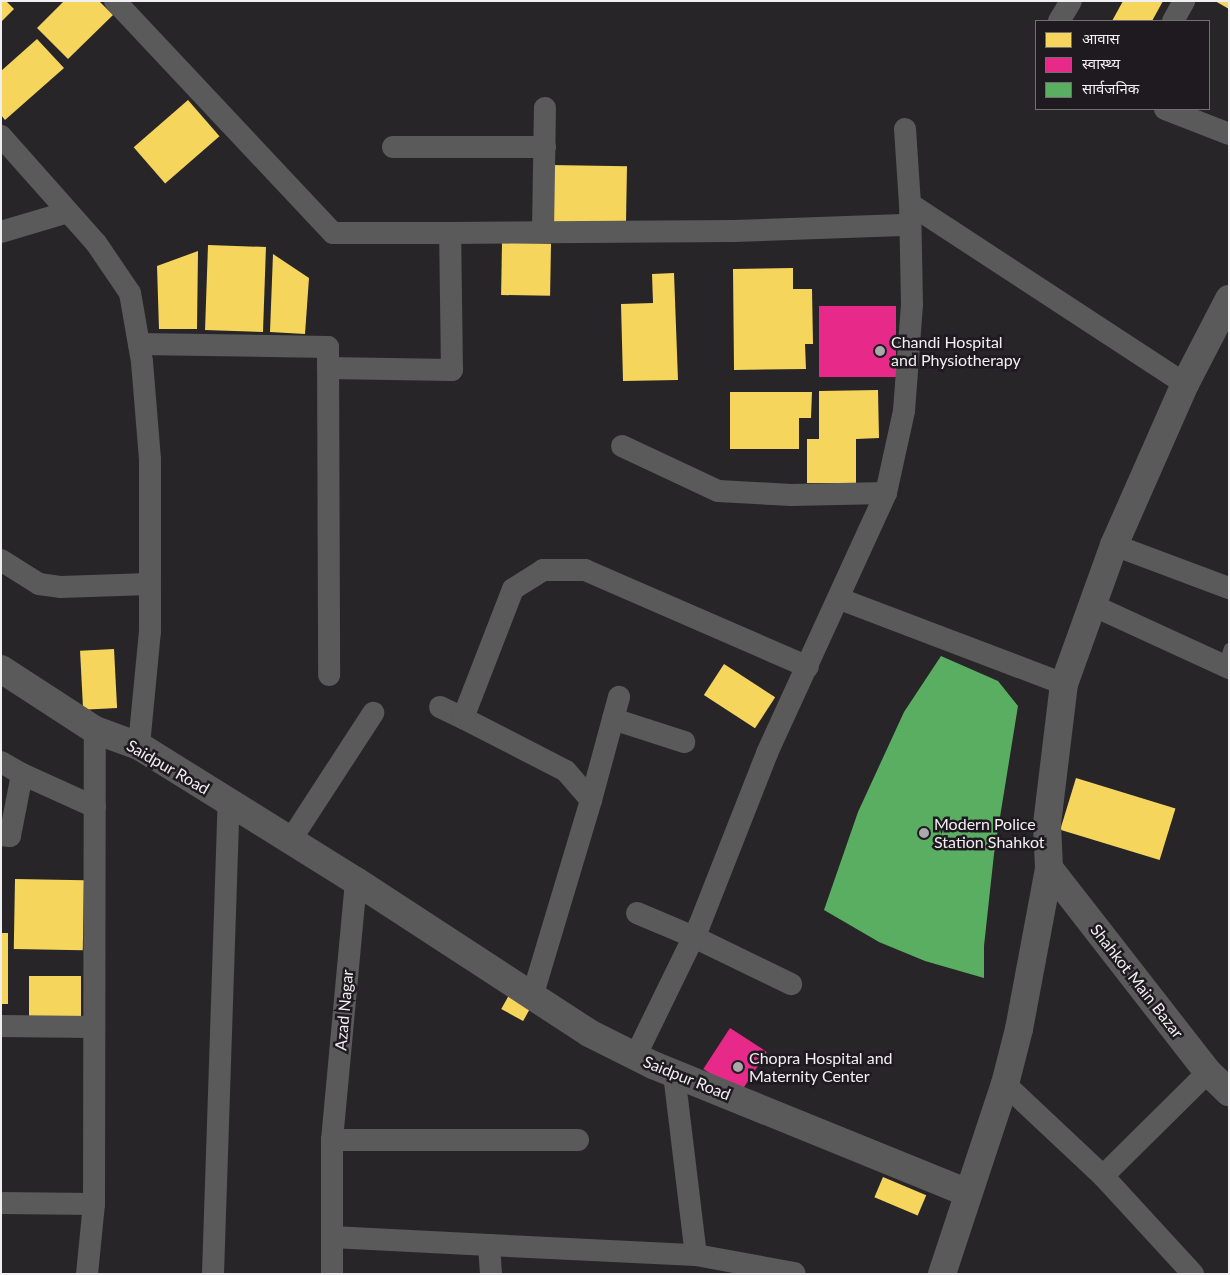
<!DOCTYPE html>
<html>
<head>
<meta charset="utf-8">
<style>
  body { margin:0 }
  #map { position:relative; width:1230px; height:1275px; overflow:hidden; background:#272528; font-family:Lato,"Noto Sans Devanagari",sans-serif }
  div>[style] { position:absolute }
  .homes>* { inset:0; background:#f6d55c; transform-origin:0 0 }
  .health>* { inset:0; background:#e7298a; transform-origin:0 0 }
  .public>* { inset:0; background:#5aae61 }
  .service>* { height:11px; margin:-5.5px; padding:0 5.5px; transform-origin:5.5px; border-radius:5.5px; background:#5a5a5a }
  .minor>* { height:22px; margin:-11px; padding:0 11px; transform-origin:11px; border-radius:11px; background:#5a5a5a }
  .tertiary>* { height:28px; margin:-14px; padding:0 14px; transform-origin:14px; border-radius:14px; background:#5a5a5a }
  .dots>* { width:14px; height:14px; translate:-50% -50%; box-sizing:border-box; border:2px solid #1e1a1f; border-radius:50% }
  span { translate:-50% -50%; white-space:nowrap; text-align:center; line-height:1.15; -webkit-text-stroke:5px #1e1a1f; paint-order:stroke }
  .poi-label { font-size:16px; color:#f1eff2 }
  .left { translate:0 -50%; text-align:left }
  .street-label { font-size:16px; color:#f1eff2 }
  .frame { position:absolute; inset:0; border:2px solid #f1eff2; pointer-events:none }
  .legend { position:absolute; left:1035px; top:20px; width:175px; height:90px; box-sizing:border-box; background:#1e1a1f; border:1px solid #726f73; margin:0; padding:6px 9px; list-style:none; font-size:15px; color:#f1eff2 }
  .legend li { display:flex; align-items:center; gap:10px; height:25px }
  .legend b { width:25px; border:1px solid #726f73 }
</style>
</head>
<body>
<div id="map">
  <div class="homes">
    <i style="clip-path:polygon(1px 1px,6px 1px,14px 9px,1px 22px)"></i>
    <i style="clip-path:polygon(64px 1px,99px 1px,113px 15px,68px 59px,37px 28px)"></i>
    <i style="clip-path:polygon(1123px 1px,1163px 1px,1152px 21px,1112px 21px)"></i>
    <i style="clip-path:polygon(1215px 1px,1229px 1px,1229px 9px)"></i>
    <i style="clip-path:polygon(37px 39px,64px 68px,5px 120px,1px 115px,1px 71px)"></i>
    <i style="left:188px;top:100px;width:48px;height:72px;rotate:49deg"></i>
    <i style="left:550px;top:165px;width:77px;height:57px;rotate:1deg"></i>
    <i style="left:502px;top:243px;width:49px;height:52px;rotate:1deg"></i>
    <i style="left:208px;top:245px;width:58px;height:85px;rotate:2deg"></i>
    <i style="clip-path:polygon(198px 251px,197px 329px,159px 329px,157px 266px)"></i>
    <i style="clip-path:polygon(273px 254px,309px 278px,305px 334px,270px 332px)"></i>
    <i style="clip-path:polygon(793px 268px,793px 289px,812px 289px,813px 344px,805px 344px,806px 369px,734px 370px,733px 269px)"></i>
    <i style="clip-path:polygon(674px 273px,678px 380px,623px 381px,621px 304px,653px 303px,652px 274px)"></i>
    <i style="clip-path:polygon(878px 390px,879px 438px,856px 439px,856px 483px,807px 483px,807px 439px,819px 439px,819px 391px)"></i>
    <i style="clip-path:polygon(730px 392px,812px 392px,811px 418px,799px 418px,799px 449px,730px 449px)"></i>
    <i style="left:114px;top:649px;width:59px;height:34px;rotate:87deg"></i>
    <i style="left:724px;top:664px;width:61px;height:37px;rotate:33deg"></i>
    <i style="left:1076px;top:778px;width:104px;height:54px;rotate:17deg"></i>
    <i style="left:15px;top:879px;width:69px;height:70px;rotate:1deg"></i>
    <i style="left:1px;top:933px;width:7px;height:71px"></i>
    <i style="left:29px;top:976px;width:52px;height:40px"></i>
    <i style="left:509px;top:995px;width:25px;height:16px;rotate:29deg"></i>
    <i style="left:883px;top:1177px;width:47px;height:22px;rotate:23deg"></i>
  </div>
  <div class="health">
    <i style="left:819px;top:306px;width:77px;height:71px"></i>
    <i style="left:730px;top:1028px;width:44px;height:49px;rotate:33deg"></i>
  </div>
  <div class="public">
    <i style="clip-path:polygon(941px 656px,998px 681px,1018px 706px,994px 854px,984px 946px,984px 978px,925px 961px,879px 942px,824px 910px,858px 812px,904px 712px)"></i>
  </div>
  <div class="service">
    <i style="left:1223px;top:666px;width:19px;rotate:-72deg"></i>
  </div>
  <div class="minor">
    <i style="left:115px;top:1px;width:318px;rotate:46.8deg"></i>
    <i style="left:333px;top:233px;width:117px"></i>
    <i style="left:1059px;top:21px;width:23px;rotate:-59deg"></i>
    <i style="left:1173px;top:21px;width:23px;rotate:-61deg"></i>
    <i style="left:1165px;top:109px;width:69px;rotate:21.3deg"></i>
    <i style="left:905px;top:129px;width:75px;rotate:86.2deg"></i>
    <i style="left:1px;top:136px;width:143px;rotate:48.4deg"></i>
    <i style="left:96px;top:243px;width:60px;rotate:55.8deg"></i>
    <i style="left:130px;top:293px;width:70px;rotate:80.1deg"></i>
    <i style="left:142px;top:362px;width:97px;rotate:85.3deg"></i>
    <i style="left:150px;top:459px;width:172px;rotate:90deg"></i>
    <i style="left:150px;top:631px;width:116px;rotate:95.5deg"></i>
    <i style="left:393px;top:147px;width:152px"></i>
    <i style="left:1px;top:232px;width:70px;rotate:-16.6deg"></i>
    <i style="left:543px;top:232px;width:124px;rotate:-89.1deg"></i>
    <i style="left:139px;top:344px;width:189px;rotate:0.9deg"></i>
    <i style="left:328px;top:347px;width:328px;rotate:89.8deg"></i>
    <i style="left:328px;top:368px;width:124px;rotate:0.9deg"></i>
    <i style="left:452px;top:370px;width:137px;rotate:-90.8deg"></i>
    <i style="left:450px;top:233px;width:284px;rotate:-0.4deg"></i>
    <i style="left:734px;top:231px;width:176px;rotate:-2deg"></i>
    <i style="left:622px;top:446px;width:106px;rotate:25.1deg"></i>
    <i style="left:718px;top:491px;width:73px;rotate:3.1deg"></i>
    <i style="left:791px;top:495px;width:95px;rotate:-1.2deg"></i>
    <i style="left:1114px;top:545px;width:123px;rotate:20.5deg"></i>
    <i style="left:1px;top:560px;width:45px;rotate:32.3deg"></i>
    <i style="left:39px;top:584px;width:21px;rotate:8deg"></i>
    <i style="left:60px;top:587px;width:90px;rotate:-1.9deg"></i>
    <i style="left:840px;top:599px;width:240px;rotate:20.8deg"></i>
    <i style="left:1092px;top:605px;width:151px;rotate:24.7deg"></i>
    <i style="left:440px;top:707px;width:25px;rotate:26deg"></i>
    <i style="left:613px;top:719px;width:75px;rotate:17.9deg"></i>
    <i style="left:1px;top:762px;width:24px;rotate:30deg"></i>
    <i style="left:591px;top:800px;width:107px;rotate:-74.8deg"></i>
    <i style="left:1px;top:835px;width:9px;rotate:6deg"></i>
    <i style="left:10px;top:836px;width:63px;rotate:-79deg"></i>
    <i style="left:22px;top:774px;width:80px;rotate:24.3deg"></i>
    <i style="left:290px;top:841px;width:153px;rotate:-57deg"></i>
    <i style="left:637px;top:913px;width:62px;rotate:22.8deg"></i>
    <i style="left:694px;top:937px;width:108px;rotate:25.9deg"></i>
    <i style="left:532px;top:997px;width:206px;rotate:-73.3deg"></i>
    <i style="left:591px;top:800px;width:38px;rotate:-131deg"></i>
    <i style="left:566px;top:771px;width:116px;rotate:-152.8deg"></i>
    <i style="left:463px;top:718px;width:138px;rotate:-68.8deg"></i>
    <i style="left:513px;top:589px;width:36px;rotate:-32deg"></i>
    <i style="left:543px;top:570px;width:42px"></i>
    <i style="left:585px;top:570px;width:243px;rotate:23.5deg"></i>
    <i style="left:1px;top:1026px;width:92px;rotate:0.6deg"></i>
    <i style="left:635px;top:1057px;width:146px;rotate:-64deg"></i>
    <i style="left:699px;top:926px;width:186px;rotate:-68.5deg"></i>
    <i style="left:767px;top:753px;width:286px;rotate:-65.4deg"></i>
    <i style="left:886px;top:493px;width:84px;rotate:-77.6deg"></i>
    <i style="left:904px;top:411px;width:106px;rotate:-85.7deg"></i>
    <i style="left:912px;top:305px;width:101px;rotate:-91.1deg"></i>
    <i style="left:910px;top:204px;width:329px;rotate:33.2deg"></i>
    <i style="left:674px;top:1074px;width:182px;rotate:83.1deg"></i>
    <i style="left:1005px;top:1084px;width:134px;rotate:43.2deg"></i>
    <i style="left:1103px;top:1176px;width:148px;rotate:-44.7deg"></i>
    <i style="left:332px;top:1140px;width:246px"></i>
    <i style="left:1103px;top:1176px;width:133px;rotate:47.4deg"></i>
    <i style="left:1px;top:1203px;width:93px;rotate:0.6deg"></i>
    <i style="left:332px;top:1237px;width:157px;rotate:2.9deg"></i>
    <i style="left:87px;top:1274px;width:70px;rotate:-84.3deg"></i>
    <i style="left:94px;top:1204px;width:474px;rotate:-89.9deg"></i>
    <i style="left:213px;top:1274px;width:471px;rotate:-88.1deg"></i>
    <i style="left:332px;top:1274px;width:134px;rotate:-90deg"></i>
    <i style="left:332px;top:1140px;width:260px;rotate:-84.7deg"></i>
    <i style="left:491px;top:1274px;width:29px;rotate:-94deg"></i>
    <i style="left:489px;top:1245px;width:207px;rotate:2.8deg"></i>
    <i style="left:696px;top:1255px;width:100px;rotate:10.4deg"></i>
  </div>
  <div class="tertiary">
    <i style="left:1px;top:669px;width:112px;rotate:33deg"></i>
    <i style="left:95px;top:730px;width:47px;rotate:20deg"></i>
    <i style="left:139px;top:746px;width:256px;rotate:31.9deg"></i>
    <i style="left:356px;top:881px;width:278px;rotate:33.1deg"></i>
    <i style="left:589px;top:1033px;width:72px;rotate:26.6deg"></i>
    <i style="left:653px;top:1065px;width:340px;rotate:22.1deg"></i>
    <i style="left:1049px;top:868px;width:259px;rotate:52.1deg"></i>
    <i style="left:1208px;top:1072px;width:29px;rotate:44deg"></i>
    <i style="left:942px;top:1274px;width:200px;rotate:-71.7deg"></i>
    <i style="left:1005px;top:1084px;width:57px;rotate:-75.7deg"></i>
    <i style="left:1019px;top:1029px;width:164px;rotate:-79.4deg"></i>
    <i style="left:1049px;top:868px;width:44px;rotate:-92.6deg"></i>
    <i style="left:1047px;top:824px;width:141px;rotate:-83.1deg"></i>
    <i style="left:1064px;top:684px;width:148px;rotate:-70.2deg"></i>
    <i style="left:1114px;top:545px;width:176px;rotate:-66.2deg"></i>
    <i style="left:1185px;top:384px;width:96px;rotate:-62.6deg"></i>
  </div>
  <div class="dots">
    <i style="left:880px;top:351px;background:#aaa8ab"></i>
    <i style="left:924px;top:833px;background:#aaa8ab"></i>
    <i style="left:738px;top:1067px;background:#aaa8ab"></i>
  </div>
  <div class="poi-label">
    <span class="left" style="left:891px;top:351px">Chandi Hospital<br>and Physiotherapy</span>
    <span class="left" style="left:934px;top:833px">Modern Police<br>Station Shahkot</span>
    <span class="left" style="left:749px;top:1067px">Chopra Hospital and<br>Maternity Center</span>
  </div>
  <div class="street-label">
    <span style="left:168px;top:767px;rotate:30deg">Saidpur Road</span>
    <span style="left:1137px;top:981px;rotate:52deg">Shahkot Main Bazar</span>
    <span style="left:344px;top:1010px;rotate:-85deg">Azad Nagar</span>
    <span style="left:687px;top:1078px;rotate:22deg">Saidpur Road</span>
  </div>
  <div class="frame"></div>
  <ul class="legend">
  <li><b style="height:14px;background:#f6d55c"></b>आवास</li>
  <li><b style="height:14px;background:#e7298a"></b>स्वास्थ्य</li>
  <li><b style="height:14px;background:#5aae61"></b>सार्वजनिक</li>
  </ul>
</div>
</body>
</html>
